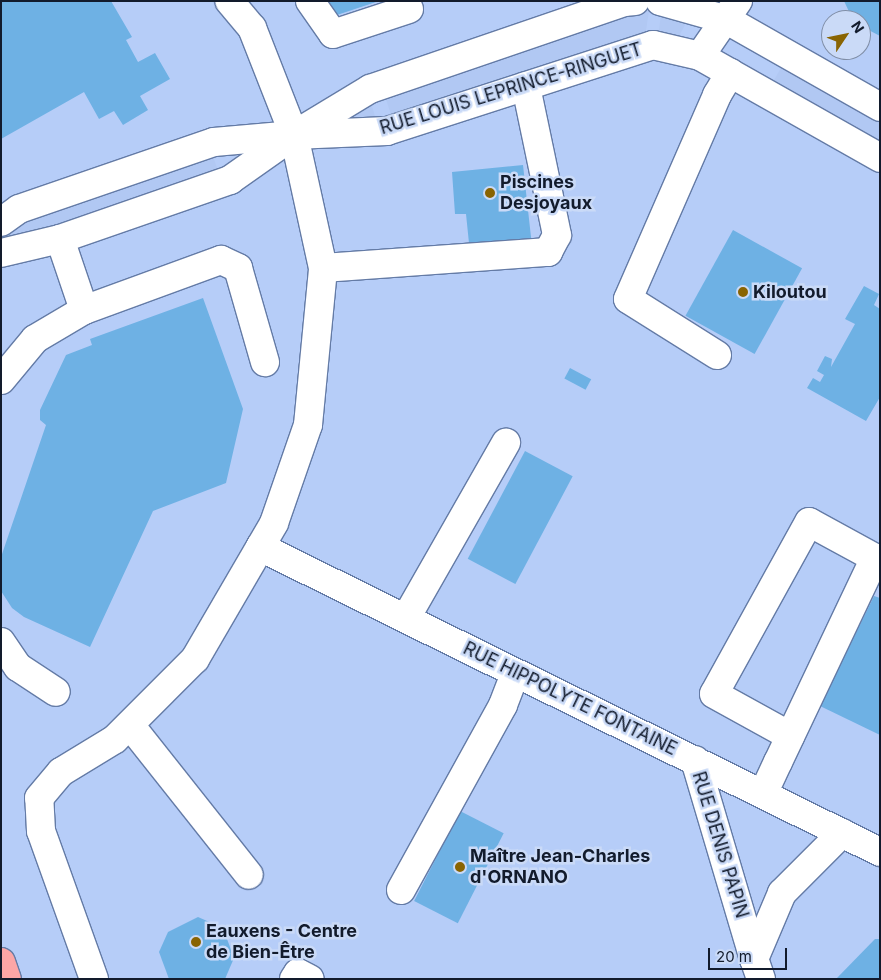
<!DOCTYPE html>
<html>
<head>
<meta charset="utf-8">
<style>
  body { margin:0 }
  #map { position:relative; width:881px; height:980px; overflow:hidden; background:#cadaf7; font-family:Inter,sans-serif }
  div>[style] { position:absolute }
  .built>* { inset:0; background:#b6cdf8 }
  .green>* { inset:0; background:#b1c8f3; transform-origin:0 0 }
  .building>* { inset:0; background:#6eb1e4; transform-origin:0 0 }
  .roads { filter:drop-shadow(1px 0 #647ba6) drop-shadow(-1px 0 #647ba6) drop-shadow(0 1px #647ba6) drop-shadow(0 -1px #647ba6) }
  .minor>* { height:28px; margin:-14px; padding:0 14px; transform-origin:14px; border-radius:14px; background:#fff }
  .major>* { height:28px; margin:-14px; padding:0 14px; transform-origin:14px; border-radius:14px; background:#fca6a6 }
  .dots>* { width:14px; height:14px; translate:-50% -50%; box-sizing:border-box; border:2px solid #cadaf7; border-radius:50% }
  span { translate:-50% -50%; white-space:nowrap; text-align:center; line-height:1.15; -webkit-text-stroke:5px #cadaf7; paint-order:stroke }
  .street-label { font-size:18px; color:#121b2c }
  .poi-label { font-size:18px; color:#121b2c; font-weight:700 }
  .left { translate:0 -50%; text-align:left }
  .frame { position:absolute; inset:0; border:2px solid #121b2c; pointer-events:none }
  .north { position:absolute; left:821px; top:10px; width:50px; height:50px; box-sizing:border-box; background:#cadaf7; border:1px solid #808ea6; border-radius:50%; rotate:56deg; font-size:14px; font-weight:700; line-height:20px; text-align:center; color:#121b2c }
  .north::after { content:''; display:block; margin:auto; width:18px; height:22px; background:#896402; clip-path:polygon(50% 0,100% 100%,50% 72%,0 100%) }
  .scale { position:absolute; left:708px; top:948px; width:79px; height:22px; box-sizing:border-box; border:2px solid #121b2c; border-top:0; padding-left:6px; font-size:15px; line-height:18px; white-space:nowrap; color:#121b2c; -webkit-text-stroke:4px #cadaf7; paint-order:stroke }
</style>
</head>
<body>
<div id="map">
  <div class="built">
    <i style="clip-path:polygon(evenodd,1px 1px,880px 1px,880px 979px,1px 979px,1px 1px,831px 20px,861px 20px,861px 50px,831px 50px,831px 20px)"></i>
  </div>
  <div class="green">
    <i style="clip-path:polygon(629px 11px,649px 11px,645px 37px,392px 118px,384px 93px)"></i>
    <i style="clip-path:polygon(661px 14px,679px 19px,685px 25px,678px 38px,658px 38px)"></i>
    <i style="clip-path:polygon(785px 61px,880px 115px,880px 149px,770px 87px)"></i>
    <i style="left:370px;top:99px;width:26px;height:19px;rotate:74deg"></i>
    <i style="clip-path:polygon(212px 153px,220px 177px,63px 230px,1px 240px,52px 206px)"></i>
  </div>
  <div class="building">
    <i style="clip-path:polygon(1px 1px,111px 1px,132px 37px,126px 40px,138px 62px,155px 53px,170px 79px,140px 96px,148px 110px,123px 125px,114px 111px,99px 119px,84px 92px,1px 139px)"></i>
    <i style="clip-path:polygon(329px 1px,376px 1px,376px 2px,334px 16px)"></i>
    <i style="clip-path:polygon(844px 1px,880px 1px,880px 36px,861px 26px,861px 20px,853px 20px)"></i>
    <i style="clip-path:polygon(523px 165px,532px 246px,470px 253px,466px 214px,455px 214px,452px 172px)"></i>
    <i style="left:733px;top:230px;width:79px;height:98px;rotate:29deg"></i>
    <i style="clip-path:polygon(864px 286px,879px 294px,874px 305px,880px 309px,880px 397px,866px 421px,807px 388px,813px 378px,820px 382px,824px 375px,817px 371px,825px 356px,832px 359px,831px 367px,855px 324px,845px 319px)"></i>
    <i style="clip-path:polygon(203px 298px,243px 409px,226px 483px,153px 511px,90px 647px,24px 617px,12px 608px,1px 591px,1px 557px,46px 425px,40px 420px,40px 410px,66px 355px,92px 345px,90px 339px)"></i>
    <i style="left:570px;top:368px;width:24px;height:12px;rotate:28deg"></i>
    <i style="left:525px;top:451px;width:54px;height:122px;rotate:28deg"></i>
    <i style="clip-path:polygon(874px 596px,880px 598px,880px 735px,820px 706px)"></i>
    <i style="left:460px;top:811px;width:49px;height:101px;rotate:27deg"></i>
    <i style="clip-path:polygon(198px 917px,223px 928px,234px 958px,225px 979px,169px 979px,159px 952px,168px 932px)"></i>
    <i style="clip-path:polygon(875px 939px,880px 939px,880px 979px,836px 979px)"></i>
  </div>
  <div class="roads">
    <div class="minor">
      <i style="left:310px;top:1px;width:40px;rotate:55.1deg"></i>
      <i style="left:333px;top:34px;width:80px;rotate:-18.2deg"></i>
      <i style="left:660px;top:1px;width:70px;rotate:15.8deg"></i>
      <i style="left:727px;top:20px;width:176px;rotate:29.6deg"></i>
      <i style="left:700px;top:56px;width:67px;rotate:-55.4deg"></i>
      <i style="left:1px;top:222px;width:22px;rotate:-36deg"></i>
      <i style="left:19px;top:209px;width:206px;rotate:-19deg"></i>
      <i style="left:214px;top:142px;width:80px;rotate:-5deg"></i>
      <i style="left:294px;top:135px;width:89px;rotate:-31.2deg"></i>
      <i style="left:370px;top:89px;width:268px;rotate:-18.9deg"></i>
      <i style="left:624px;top:2px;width:11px;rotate:-5deg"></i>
      <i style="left:60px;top:239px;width:75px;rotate:71.3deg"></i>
      <i style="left:84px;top:310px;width:146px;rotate:-20.1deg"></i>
      <i style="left:221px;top:260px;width:19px;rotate:25deg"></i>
      <i style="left:238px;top:268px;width:98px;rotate:74deg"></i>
      <i style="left:1px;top:253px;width:61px;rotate:-13.3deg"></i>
      <i style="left:60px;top:239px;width:180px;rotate:-19.1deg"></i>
      <i style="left:230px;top:180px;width:78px;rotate:-35.1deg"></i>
      <i style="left:294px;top:135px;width:93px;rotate:-2.5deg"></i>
      <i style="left:387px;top:131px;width:280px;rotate:-17.9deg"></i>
      <i style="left:653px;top:45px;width:48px;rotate:13.2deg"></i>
      <i style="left:700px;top:56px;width:207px;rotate:29.5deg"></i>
      <i style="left:323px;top:268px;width:226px;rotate:-4.1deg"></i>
      <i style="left:548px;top:252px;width:19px;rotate:-62deg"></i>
      <i style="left:557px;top:235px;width:152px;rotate:-101.8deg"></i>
      <i style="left:717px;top:355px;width:105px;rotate:-147.8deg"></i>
      <i style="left:628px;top:299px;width:223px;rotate:-66.4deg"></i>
      <i style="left:717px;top:95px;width:26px;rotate:-59deg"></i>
      <i style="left:1px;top:380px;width:53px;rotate:-50.3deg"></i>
      <i style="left:35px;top:339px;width:57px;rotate:-30.6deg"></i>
      <i style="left:260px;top:547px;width:691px;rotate:26.19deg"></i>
      <i style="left:406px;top:618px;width:202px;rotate:-60.3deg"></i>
      <i style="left:1px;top:642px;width:30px;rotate:56deg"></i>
      <i style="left:18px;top:667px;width:45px;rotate:33.3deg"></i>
      <i style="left:130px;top:725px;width:191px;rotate:51.6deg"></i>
      <i style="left:695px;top:760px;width:208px;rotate:73.5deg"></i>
      <i style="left:763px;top:794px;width:35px;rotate:-65deg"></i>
      <i style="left:778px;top:762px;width:226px;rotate:-64.6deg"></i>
      <i style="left:875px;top:558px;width:75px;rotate:-151.4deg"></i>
      <i style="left:809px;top:522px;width:196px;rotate:118.9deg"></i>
      <i style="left:714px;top:694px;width:87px;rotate:28.9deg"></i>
      <i style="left:401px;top:890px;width:211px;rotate:-61.1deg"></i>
      <i style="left:503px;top:705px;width:34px;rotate:-69deg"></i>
      <i style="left:94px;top:979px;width:157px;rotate:-109.7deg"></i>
      <i style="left:41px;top:831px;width:33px;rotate:-93deg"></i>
      <i style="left:39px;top:798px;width:34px;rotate:-50deg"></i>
      <i style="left:61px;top:772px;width:63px;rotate:-31.4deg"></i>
      <i style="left:115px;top:739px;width:113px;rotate:-45deg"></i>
      <i style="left:195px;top:659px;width:157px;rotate:-59.8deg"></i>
      <i style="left:274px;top:523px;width:104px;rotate:-70.9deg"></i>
      <i style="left:308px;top:425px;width:158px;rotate:-84.5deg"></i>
      <i style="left:323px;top:268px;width:136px;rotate:-102.3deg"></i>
      <i style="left:294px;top:135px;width:115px;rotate:-111.4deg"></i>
      <i style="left:252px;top:28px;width:35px;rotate:-130deg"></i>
      <i style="left:294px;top:979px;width:7px;rotate:-56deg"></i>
      <i style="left:298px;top:973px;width:13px;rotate:27deg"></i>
      <i style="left:761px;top:979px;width:21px;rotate:-109deg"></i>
      <i style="left:754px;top:959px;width:72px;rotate:-67deg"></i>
      <i style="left:782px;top:893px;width:85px;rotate:-45deg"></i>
    </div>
    <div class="major">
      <i style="left:1px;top:962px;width:18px;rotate:71deg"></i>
    </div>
  </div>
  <div class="dots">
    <i style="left:490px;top:193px;background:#896402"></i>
    <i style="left:743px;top:292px;background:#896402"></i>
    <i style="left:460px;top:867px;background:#896402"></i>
    <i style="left:196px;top:942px;background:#896402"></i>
  </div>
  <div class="street-label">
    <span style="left:511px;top:89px;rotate:-17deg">RUE LOUIS LEPRINCE-RINGUET</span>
    <span style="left:570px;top:699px;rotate:26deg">RUE HIPPOLYTE FONTAINE</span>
    <span style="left:720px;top:845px;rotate:73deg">RUE DENIS PAPIN</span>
  </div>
  <div class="poi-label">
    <span class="left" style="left:500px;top:193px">Piscines<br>Desjoyaux</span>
    <span class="left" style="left:753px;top:292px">Kiloutou</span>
    <span class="left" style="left:470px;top:867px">Maître Jean-Charles<br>d'ORNANO</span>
    <span class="left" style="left:206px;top:942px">Eauxens - Centre<br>de Bien-Être</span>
  </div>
  <div class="frame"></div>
  <div class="north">N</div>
  <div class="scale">20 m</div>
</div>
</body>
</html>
